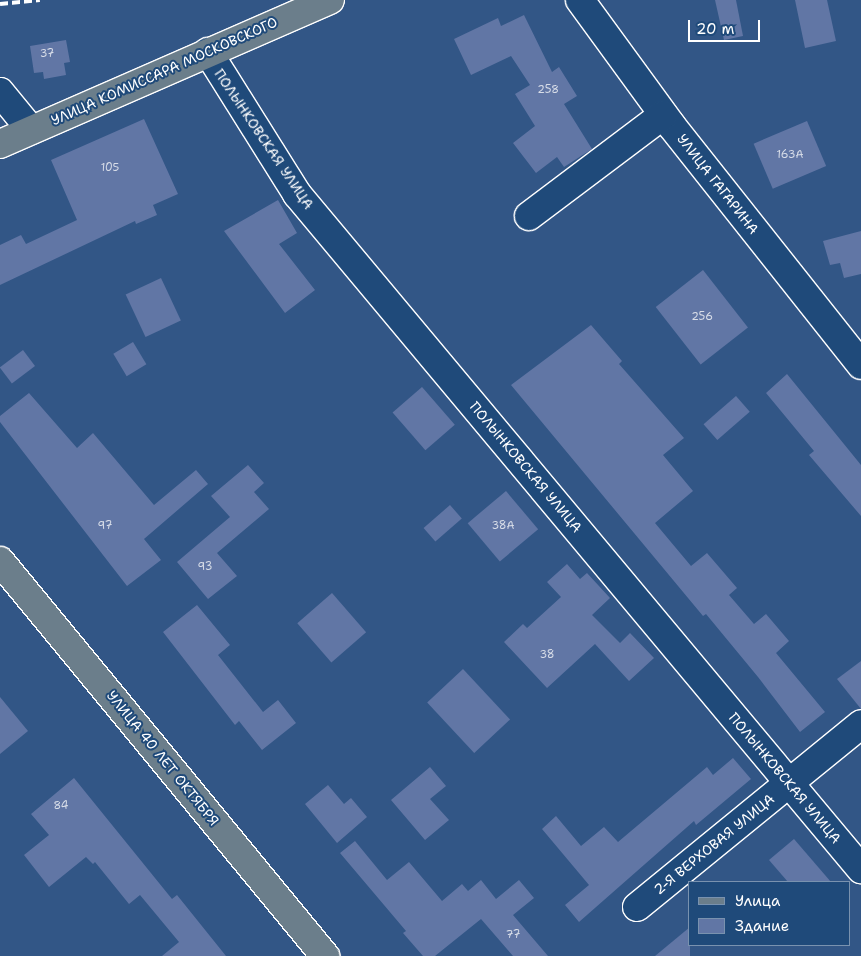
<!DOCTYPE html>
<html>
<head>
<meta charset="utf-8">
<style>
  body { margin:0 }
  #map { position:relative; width:861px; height:956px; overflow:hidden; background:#325686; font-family:"Shantell Sans",sans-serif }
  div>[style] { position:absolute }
  .building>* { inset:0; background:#6176a5; transform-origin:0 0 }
  .roads { filter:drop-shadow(1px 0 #fff) drop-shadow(-1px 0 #fff) drop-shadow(0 1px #fff) drop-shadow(0 -1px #fff) }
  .minor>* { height:28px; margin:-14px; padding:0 14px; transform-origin:14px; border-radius:14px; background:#1f4a7a }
  .major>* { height:28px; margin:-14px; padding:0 14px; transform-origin:14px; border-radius:14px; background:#6b7e8b }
  .rail>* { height:4px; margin-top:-2px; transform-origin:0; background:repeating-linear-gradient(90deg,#fff 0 8px,transparent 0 12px) }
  span { translate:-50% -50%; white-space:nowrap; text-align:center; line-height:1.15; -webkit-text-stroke:4px #1f4a7a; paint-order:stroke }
  .number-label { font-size:11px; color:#d8dde8 }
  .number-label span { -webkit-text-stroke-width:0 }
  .street-label { font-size:14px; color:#fff }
  .legend { position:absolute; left:688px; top:881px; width:162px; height:65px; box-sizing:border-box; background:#1f4a7a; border:1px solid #7992af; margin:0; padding:6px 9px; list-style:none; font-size:15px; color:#fff }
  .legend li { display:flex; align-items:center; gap:10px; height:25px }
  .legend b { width:25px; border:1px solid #7992af }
  .scale { position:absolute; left:688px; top:20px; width:72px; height:22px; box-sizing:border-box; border:2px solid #fff; border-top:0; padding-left:6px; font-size:15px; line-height:18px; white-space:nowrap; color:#fff; -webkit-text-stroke:4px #1f4a7a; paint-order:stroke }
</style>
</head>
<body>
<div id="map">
  <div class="building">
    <i style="clip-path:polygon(715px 0,736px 0,743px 36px,724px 40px)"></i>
    <i style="clip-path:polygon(795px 0,827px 0,836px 41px,805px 48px)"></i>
    <i style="clip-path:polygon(524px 15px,552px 72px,559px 67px,577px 96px,564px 104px,592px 149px,564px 167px,557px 157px,536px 173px,513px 143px,535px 126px,515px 94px,530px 85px,511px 56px,471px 75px,454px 39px,498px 18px,501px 26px)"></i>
    <i style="clip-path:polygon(66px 40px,70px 62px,64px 63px,66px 75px,44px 79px,43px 72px,34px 73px,30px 46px)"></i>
    <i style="clip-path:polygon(144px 119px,178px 194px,153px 205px,157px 215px,136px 224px,135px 221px,0 285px,0 245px,21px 235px,26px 244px,77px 220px,51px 160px)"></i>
    <i style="left:807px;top:121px;width:49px;height:58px;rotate:67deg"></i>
    <i style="clip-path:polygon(278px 200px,297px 233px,279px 244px,315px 290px,285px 313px,224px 231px)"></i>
    <i style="clip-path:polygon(861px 231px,861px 274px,844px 278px,840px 263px,830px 265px,823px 241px)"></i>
    <i style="left:703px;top:270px;width:73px;height:60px;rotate:52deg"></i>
    <i style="left:161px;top:278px;width:47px;height:39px;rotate:65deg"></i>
    <i style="clip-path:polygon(591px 325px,622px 361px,619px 364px,684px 438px,663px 455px,693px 491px,655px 523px,691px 566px,707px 553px,737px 588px,729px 595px,754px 624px,766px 614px,789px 641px,776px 653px,825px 712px,800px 732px,758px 677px,706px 614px,703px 616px,511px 385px)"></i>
    <i style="left:133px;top:342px;width:26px;height:23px;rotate:59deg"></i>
    <i style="left:23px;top:350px;width:20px;height:29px;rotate:53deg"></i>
    <i style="clip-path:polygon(787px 374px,861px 465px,861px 516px,809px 455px,814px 451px,766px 393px)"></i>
    <i style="left:422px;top:387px;width:50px;height:39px;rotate:49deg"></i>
    <i style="clip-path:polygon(29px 393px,77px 448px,93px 433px,154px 505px,196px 470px,208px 484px,144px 539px,161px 560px,127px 586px,0 422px,0 416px)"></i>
    <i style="left:736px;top:396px;width:21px;height:43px;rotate:49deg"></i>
    <i style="clip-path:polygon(248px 465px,264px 483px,254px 492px,269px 509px,217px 553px,237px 576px,208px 599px,177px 562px,230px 517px,211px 496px)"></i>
    <i style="left:506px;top:491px;width:50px;height:50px;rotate:50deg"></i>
    <i style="left:450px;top:505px;width:18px;height:35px;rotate:49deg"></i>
    <i style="clip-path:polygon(567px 564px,580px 579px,587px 573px,610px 598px,592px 615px,620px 643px,630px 633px,654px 658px,629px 681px,595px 644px,547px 688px,504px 642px,523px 624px,527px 628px,561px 597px,547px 582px)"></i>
    <i style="left:332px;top:593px;width:52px;height:46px;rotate:49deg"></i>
    <i style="clip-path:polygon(197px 605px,230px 645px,218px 655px,263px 712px,278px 700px,296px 723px,262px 750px,239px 721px,235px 725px,163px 632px)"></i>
    <i style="clip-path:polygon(861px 661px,861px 709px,837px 679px)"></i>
    <i style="left:463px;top:669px;width:69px;height:49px;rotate:47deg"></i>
    <i style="clip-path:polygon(0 697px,28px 731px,0 754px)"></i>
    <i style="clip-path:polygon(733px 758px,751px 779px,696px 825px,694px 821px,579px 922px,565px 905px,589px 885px,542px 829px,556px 816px,581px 846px,604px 827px,618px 842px,707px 767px,713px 775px)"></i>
    <i style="clip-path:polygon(430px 767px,446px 786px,430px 799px,449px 820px,425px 840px,391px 800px)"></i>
    <i style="clip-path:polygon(74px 778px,172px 899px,177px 895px,226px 956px,162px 956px,179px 942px,140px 895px,129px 904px,95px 862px,93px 864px,86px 857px,49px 887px,24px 855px,49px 835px,31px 814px)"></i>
    <i style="clip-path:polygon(328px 785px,344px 804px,351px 798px,367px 817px,337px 843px,305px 804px)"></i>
    <i style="clip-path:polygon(794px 839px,831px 882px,788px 882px,769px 860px)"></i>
    <i style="clip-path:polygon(355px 841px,387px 880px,409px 862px,442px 901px,462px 884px,468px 891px,481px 880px,496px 899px,519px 880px,534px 898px,513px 915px,548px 956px,513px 956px,481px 919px,435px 956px,423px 956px,403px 933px,406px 931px,340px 853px)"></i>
    <i style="clip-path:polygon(690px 927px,690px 956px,655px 956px)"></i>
  </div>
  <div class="roads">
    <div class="minor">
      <i style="left:580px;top:0;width:155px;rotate:53.9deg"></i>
      <i style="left:671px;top:125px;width:306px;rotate:51.6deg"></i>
      <i style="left:208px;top:52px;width:168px;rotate:57.9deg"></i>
      <i style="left:297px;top:194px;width:880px;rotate:50.12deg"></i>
      <i style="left:0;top:92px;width:49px;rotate:50.8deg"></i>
      <i style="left:529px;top:216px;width:168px;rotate:-37deg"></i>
      <i style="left:637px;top:907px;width:289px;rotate:-39.2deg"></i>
    </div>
    <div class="major">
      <i style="left:0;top:144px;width:360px;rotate:-23.6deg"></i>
      <i style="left:0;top:561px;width:512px;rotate:50.55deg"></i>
    </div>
  </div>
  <div class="rail">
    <i style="left:0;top:4px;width:40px;rotate:-5.7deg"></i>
  </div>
  <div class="number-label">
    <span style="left:47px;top:54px">37</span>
    <span style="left:548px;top:90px">258</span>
    <span style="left:790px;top:155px">163А</span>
    <span style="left:110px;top:168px">105</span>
    <span style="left:702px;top:317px">256</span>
    <span style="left:105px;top:526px">97</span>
    <span style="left:503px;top:526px">38А</span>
    <span style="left:205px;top:567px">93</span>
    <span style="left:547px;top:655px">38</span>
    <span style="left:61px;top:806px">84</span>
    <span style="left:513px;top:935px">77</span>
  </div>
  <div class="street-label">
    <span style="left:164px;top:71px;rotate:-24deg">УЛИЦА КОМИССАРА МОСКОВСКОГО</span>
    <span style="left:264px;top:139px;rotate:56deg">ПОЛЫНКОВСКАЯ УЛИЦА</span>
    <span style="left:718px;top:184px;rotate:52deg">УЛИЦА ГАГАРИНА</span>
    <span style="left:526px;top:467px;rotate:50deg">ПОЛЫНКОВСКАЯ УЛИЦА</span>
    <span style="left:163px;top:758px;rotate:51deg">УЛИЦА 40 ЛЕТ ОКТЯБРЯ</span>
    <span style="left:785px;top:778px;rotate:50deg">ПОЛЫНКОВСКАЯ УЛИЦА</span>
    <span style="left:714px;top:844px;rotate:-39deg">2-Я ВЕРХОВАЯ УЛИЦА</span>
  </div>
  <ul class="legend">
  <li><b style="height:6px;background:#6b7e8b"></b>Улица</li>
  <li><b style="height:14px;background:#6176a5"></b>Здание</li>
  </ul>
  <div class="scale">20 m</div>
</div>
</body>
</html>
